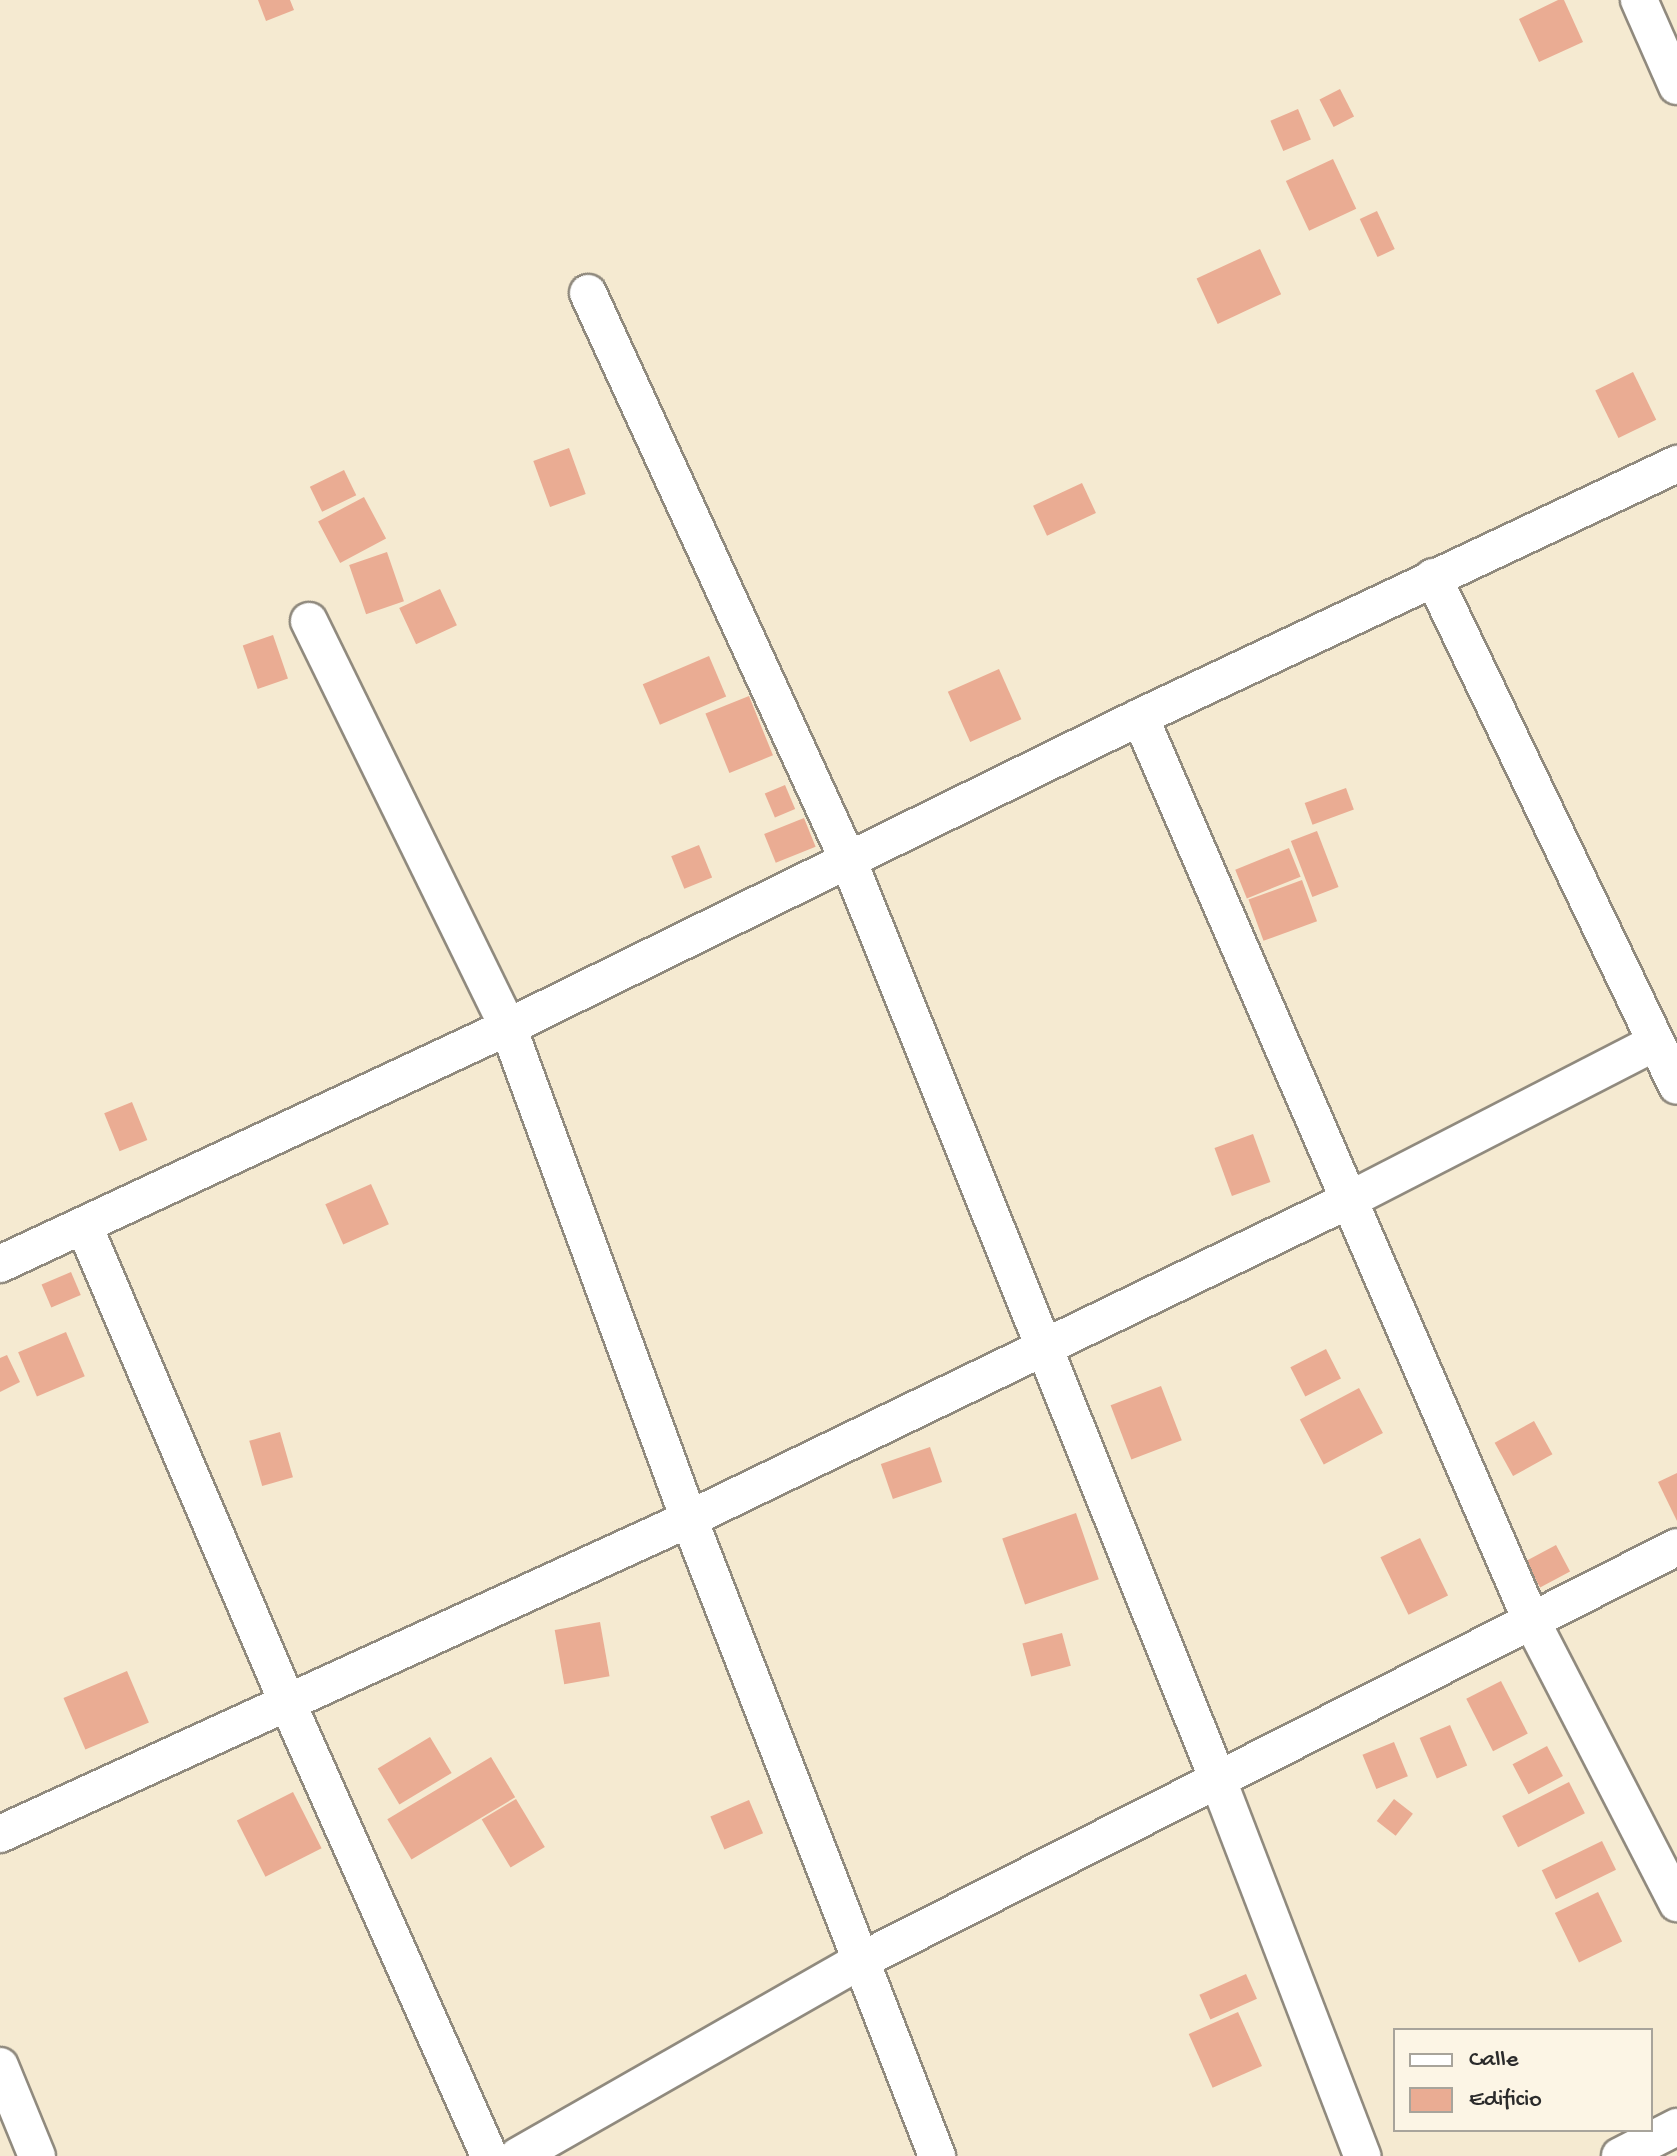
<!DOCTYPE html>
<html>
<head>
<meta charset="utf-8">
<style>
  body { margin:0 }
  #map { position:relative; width:1677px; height:2156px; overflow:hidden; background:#f5ead1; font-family:"Gochi Hand",sans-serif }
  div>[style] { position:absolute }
  .building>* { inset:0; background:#eaac93; transform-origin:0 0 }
  .roads { filter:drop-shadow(2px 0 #908a7e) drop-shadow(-2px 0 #908a7e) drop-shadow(0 2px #908a7e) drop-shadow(0 -2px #908a7e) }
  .minor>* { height:36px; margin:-18px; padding:0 18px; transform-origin:18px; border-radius:18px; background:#fff }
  span { translate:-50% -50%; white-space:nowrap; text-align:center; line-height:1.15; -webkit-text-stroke:6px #fcf5e5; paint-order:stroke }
  .legend { position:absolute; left:1393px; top:2028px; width:260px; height:104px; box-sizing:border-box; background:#fcf5e5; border:2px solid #a8a49b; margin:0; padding:10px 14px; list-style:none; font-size:24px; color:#2b2b2b }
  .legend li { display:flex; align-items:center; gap:16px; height:40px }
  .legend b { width:40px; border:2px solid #a8a49b }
</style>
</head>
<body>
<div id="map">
  <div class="building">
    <i style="clip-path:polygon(258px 0,290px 0,294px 10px,266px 21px)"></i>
    <i style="clip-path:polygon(1558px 0,1564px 0,1583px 42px,1539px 62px,1519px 19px)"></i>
    <i style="left:1340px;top:89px;width:31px;height:23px;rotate:63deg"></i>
    <i style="left:1298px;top:109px;width:33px;height:30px;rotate:67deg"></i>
    <i style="left:1333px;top:159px;width:55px;height:52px;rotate:65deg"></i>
    <i style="left:1377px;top:211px;width:42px;height:19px;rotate:65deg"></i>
    <i style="left:1260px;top:249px;width:50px;height:70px;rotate:65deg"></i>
    <i style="left:1633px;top:372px;width:53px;height:42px;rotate:64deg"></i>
    <i style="left:569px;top:448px;width:49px;height:38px;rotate:70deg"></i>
    <i style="left:344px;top:470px;width:28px;height:38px;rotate:64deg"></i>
    <i style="left:1082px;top:483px;width:33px;height:54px;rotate:65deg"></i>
    <i style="left:364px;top:497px;width:47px;height:52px;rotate:62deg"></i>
    <i style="left:387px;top:552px;width:52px;height:40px;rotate:71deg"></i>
    <i style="left:440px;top:589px;width:40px;height:45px;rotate:65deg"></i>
    <i style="left:273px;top:635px;width:46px;height:32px;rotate:71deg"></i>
    <i style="left:709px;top:656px;width:44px;height:72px;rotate:67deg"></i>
    <i style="left:999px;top:669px;width:55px;height:56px;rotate:66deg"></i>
    <i style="left:749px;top:696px;width:64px;height:47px;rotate:68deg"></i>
    <i style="left:785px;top:785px;width:26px;height:22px;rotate:67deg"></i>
    <i style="left:1346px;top:788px;width:23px;height:44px;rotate:70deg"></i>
    <i style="left:804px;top:818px;width:31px;height:43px;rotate:68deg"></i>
    <i style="left:1317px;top:831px;width:60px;height:28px;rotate:69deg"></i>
    <i style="left:699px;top:845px;width:35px;height:30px;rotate:68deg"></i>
    <i style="left:1289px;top:848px;width:31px;height:58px;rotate:68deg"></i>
    <i style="left:1302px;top:880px;width:44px;height:57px;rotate:70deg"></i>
    <i style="left:132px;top:1102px;width:41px;height:30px;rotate:68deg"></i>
    <i style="left:1253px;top:1134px;width:51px;height:41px;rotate:70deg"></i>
    <i style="left:371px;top:1184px;width:44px;height:50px;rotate:66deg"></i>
    <i style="left:71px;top:1272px;width:25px;height:32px;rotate:67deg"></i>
    <i style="left:66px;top:1332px;width:48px;height:52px;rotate:67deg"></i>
    <i style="left:1326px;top:1349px;width:33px;height:40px;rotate:63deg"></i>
    <i style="clip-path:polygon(7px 1355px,20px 1382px,0 1392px,0 1358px)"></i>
    <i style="left:1161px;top:1386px;width:58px;height:54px;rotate:69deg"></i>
    <i style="left:1359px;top:1388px;width:51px;height:67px;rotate:62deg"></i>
    <i style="left:1534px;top:1421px;width:38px;height:45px;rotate:61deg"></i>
    <i style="left:280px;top:1432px;width:47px;height:32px;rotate:74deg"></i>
    <i style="left:930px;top:1447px;width:37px;height:52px;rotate:71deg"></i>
    <i style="clip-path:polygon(1677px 1473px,1677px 1521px,1658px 1482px)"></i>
    <i style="left:1076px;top:1513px;width:70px;height:78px;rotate:71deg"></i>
    <i style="left:1420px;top:1538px;width:64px;height:44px;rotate:64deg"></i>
    <i style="left:1556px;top:1545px;width:30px;height:34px;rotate:62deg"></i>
    <i style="left:600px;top:1622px;width:55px;height:46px;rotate:80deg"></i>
    <i style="left:1062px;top:1633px;width:34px;height:41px;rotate:75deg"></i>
    <i style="left:127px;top:1671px;width:56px;height:69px;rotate:67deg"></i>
    <i style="left:1501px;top:1681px;width:59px;height:39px;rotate:63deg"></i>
    <i style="left:1450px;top:1725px;width:44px;height:33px;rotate:67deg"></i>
    <i style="left:430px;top:1737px;width:42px;height:61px;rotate:59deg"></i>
    <i style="left:1394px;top:1742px;width:37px;height:34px;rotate:68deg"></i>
    <i style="left:1547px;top:1746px;width:34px;height:39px;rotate:62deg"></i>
    <i style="left:491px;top:1757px;width:47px;height:121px;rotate:59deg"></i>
    <i style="left:1569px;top:1782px;width:35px;height:75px;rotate:63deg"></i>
    <i style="left:293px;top:1792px;width:63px;height:63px;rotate:63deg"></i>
    <i style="left:516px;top:1799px;width:56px;height:40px;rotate:59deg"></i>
    <i style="left:1394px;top:1799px;width:24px;height:28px;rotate:38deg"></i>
    <i style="left:749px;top:1800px;width:36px;height:42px;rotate:67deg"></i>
    <i style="left:1602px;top:1841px;width:32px;height:67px;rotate:64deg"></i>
    <i style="left:1598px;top:1892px;width:55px;height:48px;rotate:64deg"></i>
    <i style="left:1246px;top:1974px;width:27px;height:51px;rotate:66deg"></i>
    <i style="left:1238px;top:2012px;width:59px;height:54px;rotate:66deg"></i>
  </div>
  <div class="roads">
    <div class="minor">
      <i style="left:1639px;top:0;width:94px;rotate:66.2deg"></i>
      <i style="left:588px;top:293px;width:626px;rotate:65.36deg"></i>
      <i style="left:849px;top:862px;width:989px;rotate:68.1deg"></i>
      <i style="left:1218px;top:1780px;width:403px;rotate:69deg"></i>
      <i style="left:1433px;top:577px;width:564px;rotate:64.39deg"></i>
      <i style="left:309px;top:621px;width:452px;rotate:63.9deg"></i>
      <i style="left:508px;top:1027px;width:524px;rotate:69.8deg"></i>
      <i style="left:689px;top:1519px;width:684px;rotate:68.73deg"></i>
      <i style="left:1140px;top:717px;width:982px;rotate:66.59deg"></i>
      <i style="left:1530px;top:1618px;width:321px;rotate:62.7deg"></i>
      <i style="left:84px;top:1226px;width:520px;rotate:66.89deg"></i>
      <i style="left:288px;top:1704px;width:495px;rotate:66deg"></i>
      <i style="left:0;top:1264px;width:561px;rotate:-25.01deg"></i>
      <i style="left:508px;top:1027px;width:704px;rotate:-26.13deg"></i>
      <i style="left:1140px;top:717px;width:594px;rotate:-25.23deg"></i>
      <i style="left:0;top:1834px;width:758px;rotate:-24.57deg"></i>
      <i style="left:689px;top:1519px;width:731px;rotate:-25.79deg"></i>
      <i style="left:1347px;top:1201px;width:345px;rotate:-27.2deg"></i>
      <i style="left:0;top:2066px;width:97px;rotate:67.7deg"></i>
      <i style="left:518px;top:2156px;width:398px;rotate:-29.7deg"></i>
      <i style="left:864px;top:1959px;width:911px;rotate:-26.87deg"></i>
      <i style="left:1620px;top:2156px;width:64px;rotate:-27deg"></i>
    </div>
  </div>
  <ul class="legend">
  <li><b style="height:10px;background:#fff"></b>Calle</li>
  <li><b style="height:22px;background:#eaac93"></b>Edificio</li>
  </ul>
</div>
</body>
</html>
